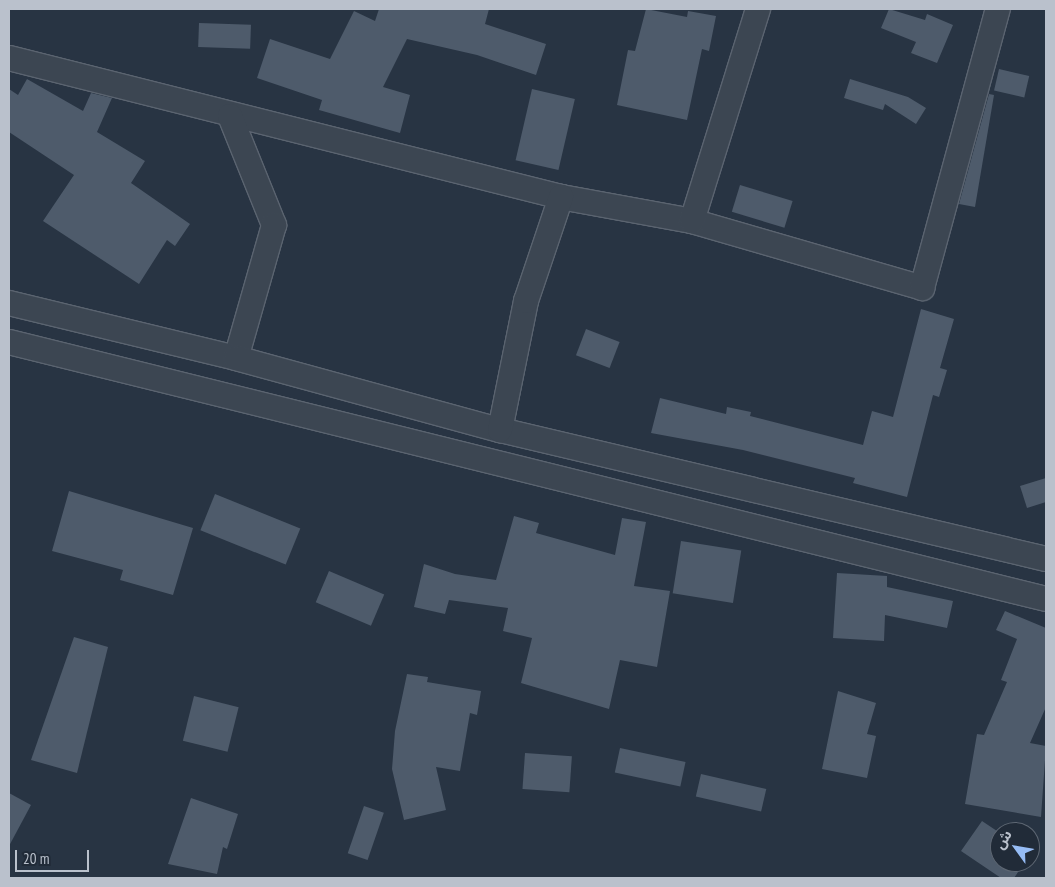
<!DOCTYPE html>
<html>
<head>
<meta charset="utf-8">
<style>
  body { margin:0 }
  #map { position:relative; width:1055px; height:887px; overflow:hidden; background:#283443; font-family:"PT Sans Narrow","Noto Sans Arabic",sans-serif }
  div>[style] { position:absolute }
  .building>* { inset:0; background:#4e5b6b; transform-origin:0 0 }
  .roads { filter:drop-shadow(1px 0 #5b6470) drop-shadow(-1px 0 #5b6470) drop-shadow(0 1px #5b6470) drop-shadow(0 -1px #5b6470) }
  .minor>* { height:24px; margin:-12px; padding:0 12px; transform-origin:12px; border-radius:12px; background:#3c4652 }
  span { translate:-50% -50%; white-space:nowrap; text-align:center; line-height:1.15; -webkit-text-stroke:4px #212b38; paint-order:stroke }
  .frame { position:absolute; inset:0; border:10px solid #bac1cc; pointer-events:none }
  .north { position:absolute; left:990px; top:822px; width:50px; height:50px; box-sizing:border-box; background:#212b38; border:1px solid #5e6773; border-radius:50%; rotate:302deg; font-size:14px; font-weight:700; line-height:20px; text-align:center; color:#bac1cc }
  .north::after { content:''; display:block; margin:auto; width:18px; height:22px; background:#96bcf5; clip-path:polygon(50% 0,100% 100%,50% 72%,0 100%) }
  .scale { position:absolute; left:15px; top:850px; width:74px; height:22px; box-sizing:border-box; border:2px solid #bac1cc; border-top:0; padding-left:6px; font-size:15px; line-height:18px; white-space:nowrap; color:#bac1cc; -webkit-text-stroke:4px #212b38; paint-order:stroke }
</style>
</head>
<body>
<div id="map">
  <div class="building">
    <i style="clip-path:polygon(379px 9px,489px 9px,485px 24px,546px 44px,536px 75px,477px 55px,407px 39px,383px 87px,410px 95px,400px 133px,319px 110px,322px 100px,257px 78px,270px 39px,330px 59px,354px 11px,375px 21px)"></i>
    <i style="clip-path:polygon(646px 9px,687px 17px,688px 11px,716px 16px,709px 51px,702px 49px,687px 120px,617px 105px,628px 50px,635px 51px)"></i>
    <i style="clip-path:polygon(889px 9px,925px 20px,927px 14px,953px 25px,937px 63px,911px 53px,916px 42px,881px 28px)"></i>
    <i style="left:199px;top:23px;width:52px;height:24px;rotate:2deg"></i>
    <i style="left:999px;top:69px;width:31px;height:22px;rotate:13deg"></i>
    <i style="clip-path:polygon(27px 79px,83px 111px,91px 93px,112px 98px,97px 132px,145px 161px,131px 183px,190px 224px,175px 246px,167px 240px,139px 284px,43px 221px,74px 175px,9px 132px,9px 89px,18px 95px)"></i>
    <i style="clip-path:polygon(850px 79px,908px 97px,926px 108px,916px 124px,885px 104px,883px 110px,844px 98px)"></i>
    <i style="left:532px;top:89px;width:44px;height:73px;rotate:13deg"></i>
    <i style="clip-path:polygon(989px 94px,994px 95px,975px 207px,959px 204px)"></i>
    <i style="left:740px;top:185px;width:55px;height:28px;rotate:17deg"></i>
    <i style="clip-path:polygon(921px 309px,954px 319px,940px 368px,947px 370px,939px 397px,933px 395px,907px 497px,853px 483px,855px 478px,743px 450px,651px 433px,660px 398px,726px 414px,727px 407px,751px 412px,750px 416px,863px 445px,872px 411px,893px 417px)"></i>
    <i style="left:586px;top:329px;width:36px;height:28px;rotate:21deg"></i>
    <i style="clip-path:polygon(1046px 478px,1046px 502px,1027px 508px,1020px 486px)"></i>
    <i style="clip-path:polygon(69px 491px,193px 528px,173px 595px,120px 580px,123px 570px,52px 551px)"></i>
    <i style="left:215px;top:494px;width:92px;height:39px;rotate:22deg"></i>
    <i style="clip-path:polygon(514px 516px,539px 523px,536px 533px,615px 555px,622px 518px,646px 522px,634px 586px,670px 591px,657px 667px,620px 660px,609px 709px,521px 683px,532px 638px,503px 631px,508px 608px,449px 600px,445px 614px,414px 607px,424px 564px,455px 574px,496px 580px)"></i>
    <i style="left:681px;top:541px;width:61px;height:53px;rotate:9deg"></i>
    <i style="left:329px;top:571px;width:60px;height:34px;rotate:23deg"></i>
    <i style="clip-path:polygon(837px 573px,887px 576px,887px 587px,953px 601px,947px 628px,885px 615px,884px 641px,833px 638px)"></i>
    <i style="clip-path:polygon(1005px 611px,1046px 628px,1046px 707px,1030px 743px,1046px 746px,1041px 817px,965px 804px,977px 734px,984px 735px,1007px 682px,1001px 680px,1017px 639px,996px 630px)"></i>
    <i style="clip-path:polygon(74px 637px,108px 647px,77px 773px,31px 760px)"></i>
    <i style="clip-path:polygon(407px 674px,428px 677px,427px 682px,481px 691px,477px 715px,470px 713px,460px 771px,436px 767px,446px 810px,404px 820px,392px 769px,395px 731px)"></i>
    <i style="clip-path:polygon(838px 691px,876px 703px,867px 734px,876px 736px,867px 778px,822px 769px)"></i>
    <i style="left:194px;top:696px;width:46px;height:46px;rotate:14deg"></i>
    <i style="left:620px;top:748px;width:67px;height:25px;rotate:12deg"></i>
    <i style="left:525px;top:753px;width:47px;height:36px;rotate:4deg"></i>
    <i style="left:701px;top:774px;width:67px;height:23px;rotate:13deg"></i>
    <i style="clip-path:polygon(9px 793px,31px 805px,9px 846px)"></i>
    <i style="clip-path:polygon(191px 798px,238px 814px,227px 849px,223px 847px,217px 874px,168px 864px)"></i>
    <i style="left:364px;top:806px;width:21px;height:50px;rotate:19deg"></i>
    <i style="clip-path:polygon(982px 821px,1000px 833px,1000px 862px,1025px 862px,1014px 878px,1001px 878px,961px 851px)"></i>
  </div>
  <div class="roads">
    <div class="minor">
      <i style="left:9px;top:58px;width:569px;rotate:14.13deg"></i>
      <i style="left:561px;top:197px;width:133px;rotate:10.4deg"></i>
      <i style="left:692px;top:221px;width:240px;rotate:16.2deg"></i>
      <i style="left:922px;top:288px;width:289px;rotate:-74.8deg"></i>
      <i style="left:230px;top:116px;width:118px;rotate:68deg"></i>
      <i style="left:274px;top:225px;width:138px;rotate:105.9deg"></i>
      <i style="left:692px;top:221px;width:222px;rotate:-72.7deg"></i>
      <i style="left:9px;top:303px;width:234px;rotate:13.6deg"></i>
      <i style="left:236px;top:358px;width:274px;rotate:15.3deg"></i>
      <i style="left:500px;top:430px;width:561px;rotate:13.29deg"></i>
      <i style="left:9px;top:342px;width:1068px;rotate:13.92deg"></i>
      <i style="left:500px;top:430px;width:132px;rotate:-78.6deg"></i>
      <i style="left:526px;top:301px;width:110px;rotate:-71.4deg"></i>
    </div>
  </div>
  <div class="frame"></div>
  <div class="north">ش</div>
  <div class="scale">20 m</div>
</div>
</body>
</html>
